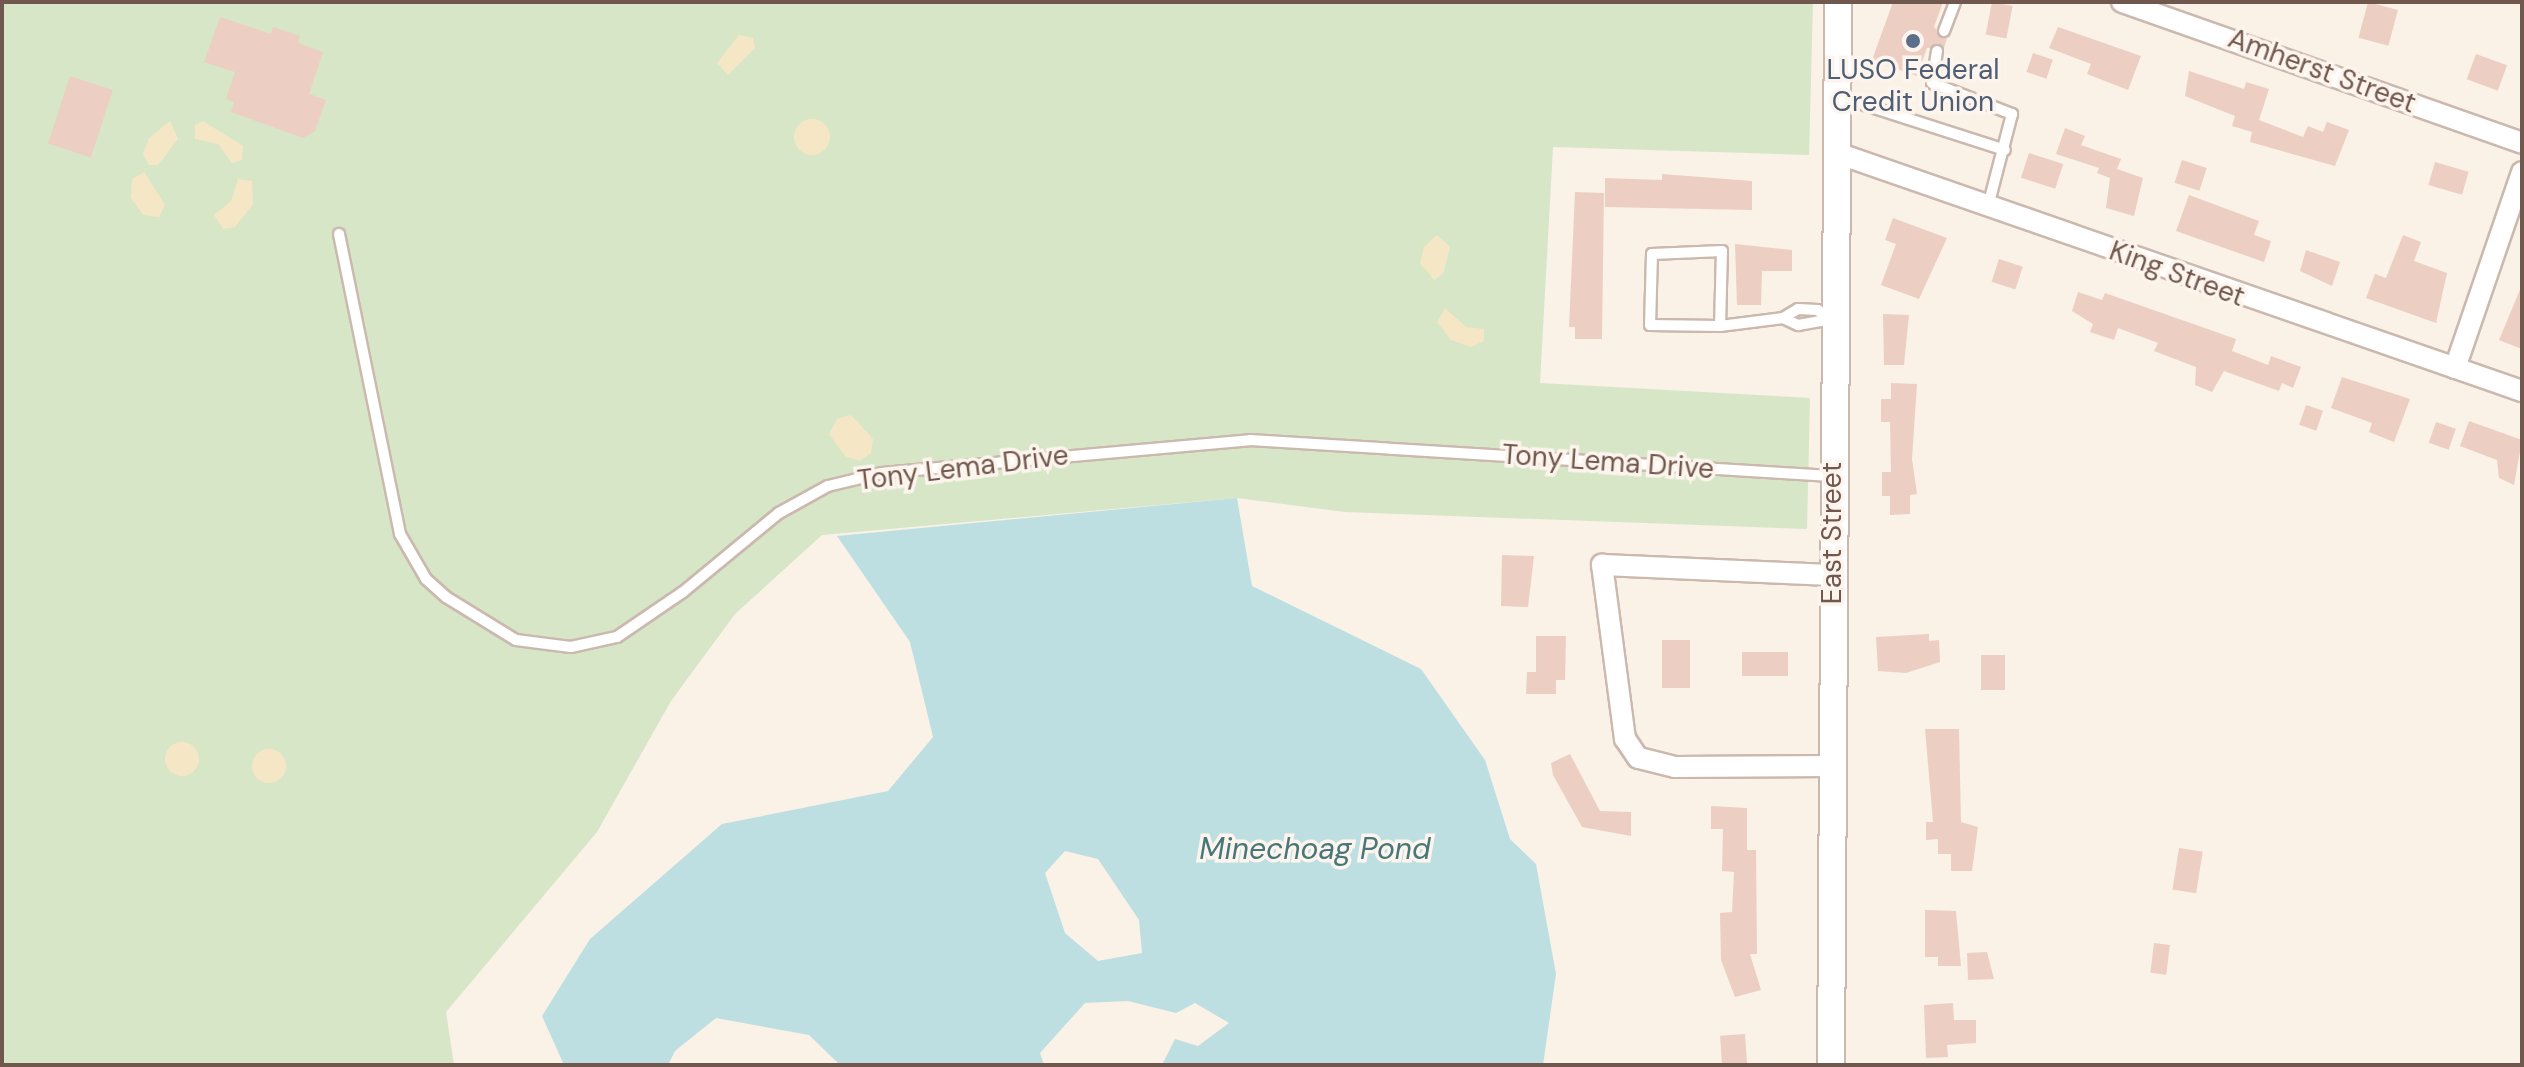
<!DOCTYPE html>
<html>
<head>
<meta charset="utf-8">
<style>
  body { margin:0 }
  #map { position:relative; width:2524px; height:1067px; overflow:hidden; background:#faf1e7; font-family:"DM Sans",sans-serif }
  div>[style] { position:absolute }
  .green>* { inset:0; background:#d6e6c7 }
  .sand>* { inset:0; background:#f5e7c6 }
  .round { border-radius:50% }
  .water>* { inset:0; background:#bedfe1 }
  .building>* { inset:0; background:#eccfc2; transform-origin:0 0 }
  .roads { filter:drop-shadow(2px 0 #cbb8ae) drop-shadow(-2px 0 #cbb8ae) drop-shadow(0 2px #cbb8ae) drop-shadow(0 -2px #cbb8ae) }
  .service>* { height:10px; margin:-5px; padding:0 5px; transform-origin:5px; border-radius:5px; background:#fff }
  .minor>* { height:20px; margin:-10px; padding:0 10px; transform-origin:10px; border-radius:10px; background:#fff }
  .secondary>* { height:26px; margin:-13px; padding:0 13px; transform-origin:13px; border-radius:13px; background:#fff }
  .dots>* { width:22px; height:22px; translate:-50% -50%; box-sizing:border-box; border:4px solid #fdf5ed; border-radius:50% }
  span { translate:-50% -50%; white-space:nowrap; text-align:center; line-height:1.15; -webkit-text-stroke:7px #fdf5ed; paint-order:stroke }
  .service-label { font-size:28px; color:#4e5e75 }
  .street-label { font-size:28px; color:#71584e }
  .water-label { font-size:30px; color:#47777b; font-style:italic }
  .frame { position:absolute; inset:0; border:4px solid #71584e; pointer-events:none }
</style>
</head>
<body>
<div id="map">
  <div class="green">
    <i style="clip-path:polygon(2px 2px,1813px 2px,1809px 155px,1553px 147px,1540px 383px,1810px 398px,1807px 529px,1345px 512px,1237px 498px,822px 535px,735px 614px,671px 701px,597px 832px,446px 1012px,454px 1065px,2px 1065px)"></i>
  </div>
  <div class="sand">
    <i style="clip-path:polygon(739px 35px,753px 38px,755px 48px,728px 75px,717px 63px)"></i>
    <i class="round" style="left:794px;top:119px;width:36px;height:36px"></i>
    <i style="clip-path:polygon(170px 121px,178px 139px,158px 165px,149px 165px,143px 154px,149px 138px)"></i>
    <i style="clip-path:polygon(203px 121px,243px 146px,242px 160px,232px 163px,218px 144px,195px 139px,195px 125px)"></i>
    <i style="clip-path:polygon(144px 172px,165px 205px,159px 217px,143px 215px,131px 198px,132px 179px)"></i>
    <i style="clip-path:polygon(238px 179px,252px 181px,253px 204px,235px 227px,223px 229px,214px 215px,231px 201px)"></i>
    <i style="clip-path:polygon(1437px 235px,1450px 247px,1443px 274px,1434px 280px,1420px 263px,1424px 247px)"></i>
    <i style="clip-path:polygon(1445px 308px,1466px 327px,1484px 329px,1484px 341px,1471px 347px,1451px 340px,1437px 322px)"></i>
    <i style="clip-path:polygon(851px 415px,873px 439px,871px 453px,860px 461px,845px 456px,829px 434px,837px 419px)"></i>
    <i class="round" style="left:165px;top:742px;width:34px;height:34px"></i>
    <i class="round" style="left:252px;top:749px;width:34px;height:34px"></i>
  </div>
  <div class="water">
    <i style="clip-path:polygon(evenodd,1237px 498px,1252px 586px,1421px 669px,1485px 760px,1510px 839px,1536px 864px,1556px 974px,1543px 1065px,1162px 1065px,1175px 1039px,1198px 1046px,1229px 1023px,1195px 1003px,1176px 1013px,1128px 1001px,1085px 1003px,1040px 1053px,1044px 1065px,840px 1065px,809px 1035px,716px 1018px,675px 1051px,668px 1065px,564px 1065px,542px 1016px,590px 939px,722px 824px,888px 791px,933px 737px,910px 642px,837px 536px,1237px 498px,1065px 851px,1098px 859px,1139px 920px,1142px 953px,1098px 961px,1065px 933px,1045px 873px,1065px 851px)"></i>
  </div>
  <div class="building">
    <i style="clip-path:polygon(1893px 2px,1943px 2px,1934px 27px,1947px 38px,1944px 48px,1927px 48px,1917px 76px,1872px 60px)"></i>
    <i style="left:1992px;top:2px;width:21px;height:33px;rotate:11deg"></i>
    <i style="left:2368px;top:2px;width:31px;height:37px;rotate:15deg"></i>
    <i style="clip-path:polygon(220px 17px,271px 34px,273px 27px,300px 36px,298px 43px,323px 52px,309px 94px,326px 100px,315px 131px,303px 138px,231px 112px,234px 102px,226px 99px,235px 72px,204px 62px)"></i>
    <i style="clip-path:polygon(2058px 27px,2141px 56px,2128px 90px,2087px 74px,2091px 64px,2049px 48px)"></i>
    <i style="left:2033px;top:53px;width:21px;height:20px;rotate:19deg"></i>
    <i style="left:2476px;top:54px;width:33px;height:27px;rotate:20deg"></i>
    <i style="clip-path:polygon(2189px 71px,2244px 89px,2246px 82px,2269px 89px,2259px 120px,2303px 137px,2308px 126px,2323px 132px,2327px 122px,2349px 130px,2335px 166px,2250px 142px,2252px 132px,2232px 126px,2235px 116px,2185px 96px)"></i>
    <i style="left:70px;top:76px;width:45px;height:71px;rotate:18deg"></i>
    <i style="clip-path:polygon(2065px 128px,2085px 136px,2081px 145px,2121px 159px,2117px 169px,2143px 178px,2134px 216px,2106px 208px,2110px 178px,2097px 173px,2099px 168px,2056px 154px)"></i>
    <i style="left:2029px;top:153px;width:36px;height:26px;rotate:18deg"></i>
    <i style="left:2182px;top:160px;width:26px;height:24px;rotate:18deg"></i>
    <i style="left:2435px;top:162px;width:35px;height:24px;rotate:16deg"></i>
    <i style="clip-path:polygon(1662px 174px,1752px 181px,1752px 210px,1605px 207px,1605px 178px,1662px 180px)"></i>
    <i style="clip-path:polygon(1575px 192px,1604px 193px,1602px 339px,1575px 339px,1575px 327px,1569px 327px)"></i>
    <i style="clip-path:polygon(2189px 195px,2259px 221px,2254px 235px,2271px 241px,2264px 262px,2176px 231px)"></i>
    <i style="clip-path:polygon(1893px 218px,1947px 238px,1919px 299px,1881px 285px,1896px 244px,1885px 240px)"></i>
    <i style="clip-path:polygon(2403px 235px,2421px 242px,2414px 261px,2447px 273px,2436px 323px,2366px 298px,2375px 274px,2386px 278px)"></i>
    <i style="clip-path:polygon(1735px 244px,1792px 250px,1792px 271px,1762px 271px,1761px 305px,1737px 305px)"></i>
    <i style="clip-path:polygon(2306px 250px,2340px 262px,2332px 286px,2300px 271px)"></i>
    <i style="left:1999px;top:259px;width:25px;height:24px;rotate:18deg"></i>
    <i style="clip-path:polygon(2522px 285px,2522px 349px,2499px 340px)"></i>
    <i style="clip-path:polygon(2078px 292px,2102px 300px,2105px 293px,2236px 339px,2232px 351px,2268px 365px,2271px 356px,2301px 367px,2293px 388px,2282px 383px,2279px 391px,2224px 371px,2212px 392px,2195px 385px,2196px 367px,2154px 351px,2158px 343px,2118px 328px,2114px 340px,2090px 332px,2093px 324px,2072px 311px)"></i>
    <i style="clip-path:polygon(1883px 314px,1909px 315px,1904px 365px,1884px 365px)"></i>
    <i style="clip-path:polygon(2342px 377px,2410px 399px,2394px 442px,2369px 432px,2372px 423px,2331px 408px)"></i>
    <i style="clip-path:polygon(1891px 383px,1917px 384px,1912px 459px,1917px 494px,1910px 495px,1910px 514px,1890px 515px,1890px 496px,1882px 496px,1882px 472px,1891px 472px,1890px 422px,1881px 422px,1881px 399px,1891px 399px)"></i>
    <i style="left:2306px;top:405px;width:18px;height:21px;rotate:19deg"></i>
    <i style="clip-path:polygon(2469px 421px,2522px 440px,2514px 485px,2499px 478px,2497px 460px,2460px 446px)"></i>
    <i style="left:2436px;top:422px;width:21px;height:22px;rotate:19deg"></i>
    <i style="clip-path:polygon(1502px 555px,1534px 556px,1528px 607px,1501px 606px)"></i>
    <i style="clip-path:polygon(1929px 634px,1929px 641px,1939px 640px,1940px 662px,1906px 673px,1878px 671px,1876px 637px)"></i>
    <i style="clip-path:polygon(1536px 636px,1566px 636px,1565px 680px,1556px 680px,1556px 694px,1526px 694px,1527px 672px,1536px 672px)"></i>
    <i style="left:1662px;top:640px;width:28px;height:48px"></i>
    <i style="left:1788px;top:652px;width:24px;height:46px;rotate:90deg"></i>
    <i style="left:1981px;top:655px;width:24px;height:35px"></i>
    <i style="clip-path:polygon(1925px 729px,1959px 729px,1961px 822px,1978px 827px,1972px 871px,1951px 871px,1951px 854px,1938px 854px,1938px 839px,1926px 840px,1926px 822px,1933px 822px)"></i>
    <i style="clip-path:polygon(1570px 754px,1600px 811px,1631px 812px,1631px 836px,1582px 827px,1553px 775px,1551px 763px)"></i>
    <i style="clip-path:polygon(1711px 806px,1747px 808px,1747px 850px,1756px 850px,1757px 954px,1750px 954px,1761px 990px,1735px 997px,1721px 960px,1720px 913px,1732px 912px,1734px 872px,1722px 871px,1723px 829px,1711px 829px)"></i>
    <i style="left:2179px;top:848px;width:24px;height:42px;rotate:9deg"></i>
    <i style="clip-path:polygon(1925px 910px,1956px 911px,1961px 966px,1938px 966px,1938px 957px,1925px 957px)"></i>
    <i style="left:2154px;top:943px;width:16px;height:30px;rotate:7deg"></i>
    <i style="clip-path:polygon(1987px 952px,1994px 979px,1968px 980px,1967px 953px)"></i>
    <i style="clip-path:polygon(1953px 1003px,1954px 1020px,1976px 1020px,1976px 1043px,1947px 1045px,1948px 1057px,1926px 1058px,1924px 1005px)"></i>
    <i style="left:1745px;top:1034px;width:31px;height:25px;rotate:86deg"></i>
  </div>
  <div class="roads">
    <div class="service">
      <i style="left:1944px;top:31px;width:31px;rotate:-69deg"></i>
      <i style="left:1937px;top:51px;width:32px;rotate:99deg"></i>
      <i style="left:1932px;top:83px;width:86px;rotate:21.2deg"></i>
      <i style="left:2012px;top:114px;width:95px;rotate:104.6deg"></i>
      <i style="left:1840px;top:97px;width:173px;rotate:17.8deg"></i>
      <i style="left:339px;top:234px;width:306px;rotate:78.5deg"></i>
      <i style="left:400px;top:534px;width:52px;rotate:60deg"></i>
      <i style="left:426px;top:579px;width:27px;rotate:42deg"></i>
      <i style="left:446px;top:597px;width:82px;rotate:31.6deg"></i>
      <i style="left:516px;top:640px;width:55px;rotate:7.3deg"></i>
      <i style="left:571px;top:647px;width:47px;rotate:-12.3deg"></i>
      <i style="left:617px;top:637px;width:80px;rotate:-34.3deg"></i>
      <i style="left:683px;top:592px;width:124px;rotate:-39.5deg"></i>
      <i style="left:779px;top:513px;width:56px;rotate:-28.9deg"></i>
      <i style="left:828px;top:486px;width:56px;rotate:-13.5deg"></i>
      <i style="left:882px;top:473px;width:369px;rotate:-5.1deg"></i>
      <i style="left:1250px;top:440px;width:582px;rotate:3.55deg"></i>
      <i style="left:1783px;top:318px;width:17px;rotate:25deg"></i>
      <i style="left:1798px;top:325px;width:36px;rotate:-10deg"></i>
      <i style="left:1720px;top:326px;width:75px;rotate:-88.5deg"></i>
      <i style="left:1722px;top:251px;width:70px;rotate:177.5deg"></i>
      <i style="left:1652px;top:254px;width:71px;rotate:91.6deg"></i>
      <i style="left:1650px;top:325px;width:70px;rotate:0.8deg"></i>
      <i style="left:1720px;top:326px;width:64px;rotate:-7.2deg"></i>
      <i style="left:1783px;top:318px;width:17px;rotate:-31deg"></i>
      <i style="left:1798px;top:309px;width:20px;rotate:3deg"></i>
      <i style="left:1818px;top:310px;width:13px;rotate:45deg"></i>
    </div>
    <div class="minor">
      <i style="left:2122px;top:2px;width:424px;rotate:19.4deg"></i>
      <i style="left:1834px;top:152px;width:728px;rotate:19.16deg"></i>
      <i style="left:2455px;top:368px;width:207px;rotate:-71.1deg"></i>
      <i style="left:1830px;top:766px;width:155px;rotate:179.6deg"></i>
      <i style="left:1675px;top:767px;width:38px;rotate:-166deg"></i>
      <i style="left:1638px;top:758px;width:23px;rotate:-124deg"></i>
      <i style="left:1625px;top:739px;width:176px;rotate:-97.5deg"></i>
      <i style="left:1602px;top:565px;width:230px;rotate:2.5deg"></i>
    </div>
    <div class="secondary">
      <i style="left:1831px;top:1065px;width:1063px;rotate:-89.62deg"></i>
    </div>
  </div>
  <div class="dots">
    <i style="left:1913px;top:41px;background:#5c6f8a"></i>
  </div>
  <div class="service-label">
    <span style="left:1913px;top:86px">LUSO Federal<br>Credit Union</span>
  </div>
  <div class="street-label">
    <span style="left:2322px;top:71px;rotate:20deg">Amherst Street</span>
    <span style="left:2177px;top:274px;rotate:20deg">King Street</span>
    <span style="left:1608px;top:462px;rotate:4deg">Tony Lema Drive</span>
    <span style="left:963px;top:468px;rotate:-7deg">Tony Lema Drive</span>
    <span style="left:1832px;top:533px;rotate:-90deg">East Street</span>
  </div>
  <div class="water-label">
    <span style="left:1315px;top:849px">Minechoag Pond</span>
  </div>
  <div class="frame"></div>
</div>
</body>
</html>
